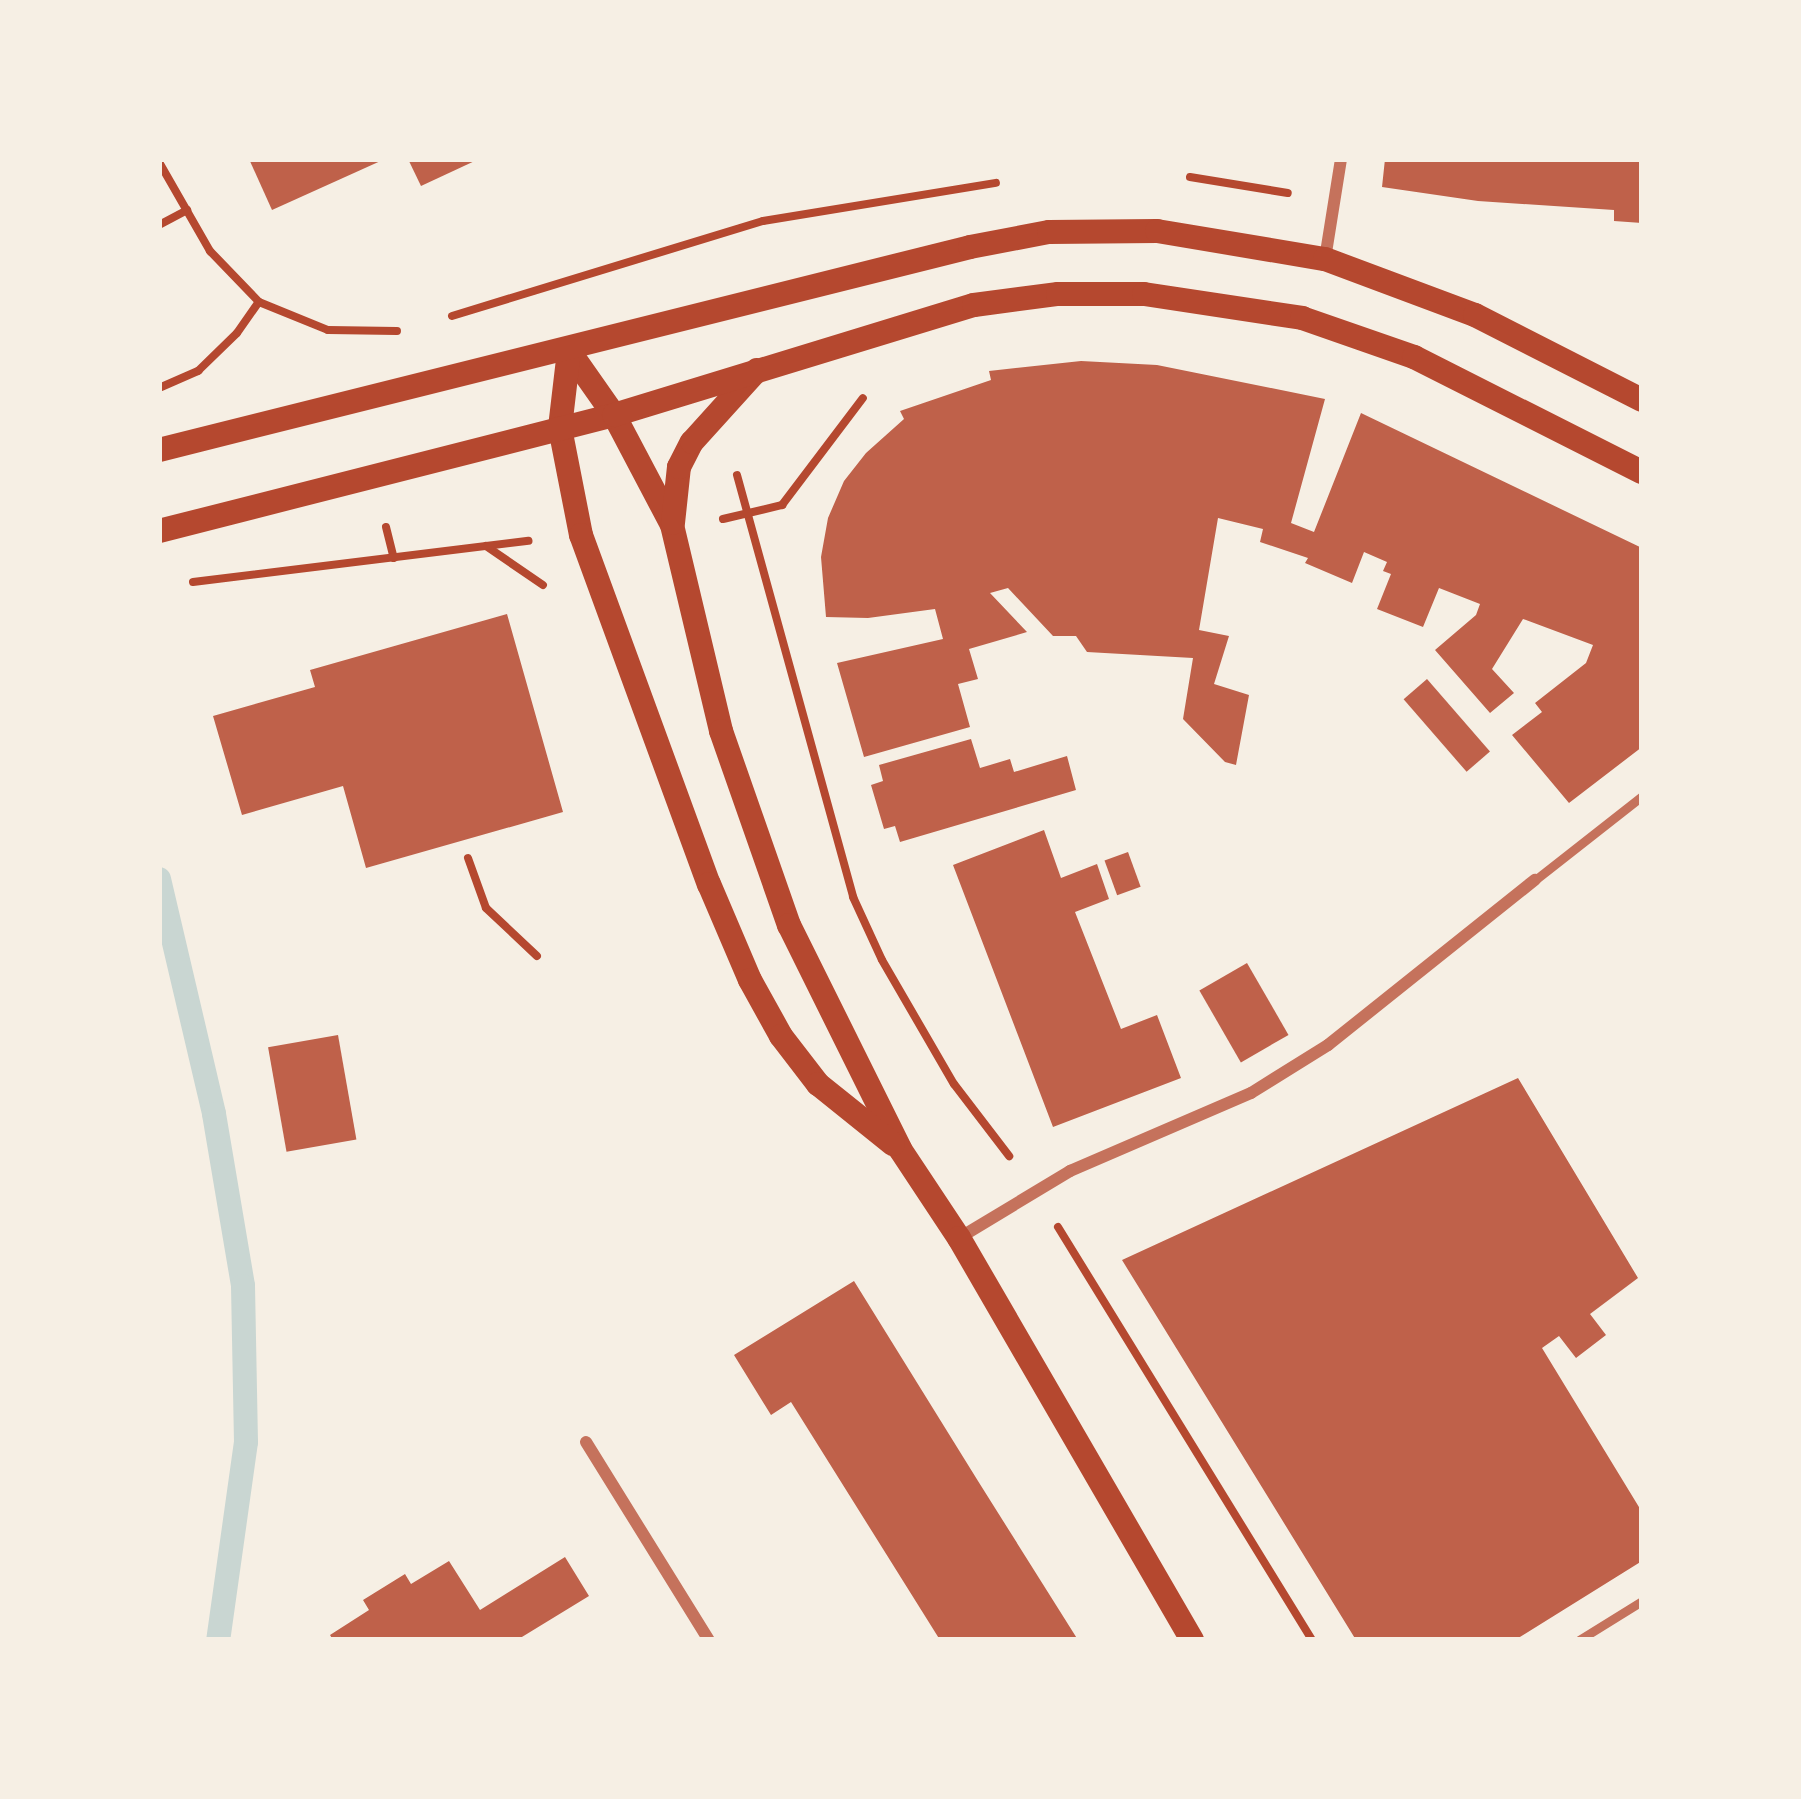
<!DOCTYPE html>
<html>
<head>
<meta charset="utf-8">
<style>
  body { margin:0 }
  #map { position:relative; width:1801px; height:1799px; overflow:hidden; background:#f6efe4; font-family:Montserrat,sans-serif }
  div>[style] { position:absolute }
  .stream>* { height:24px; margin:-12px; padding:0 12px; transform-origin:12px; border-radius:12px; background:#c9d6d2 }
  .building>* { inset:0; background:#bf614a; transform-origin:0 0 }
  .path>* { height:8px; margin:-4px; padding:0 4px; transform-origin:4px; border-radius:4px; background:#b5482f }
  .service>* { height:9px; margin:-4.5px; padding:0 4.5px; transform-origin:4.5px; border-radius:4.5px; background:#c5725c }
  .minor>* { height:12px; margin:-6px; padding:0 6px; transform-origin:6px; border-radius:6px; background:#c5725c }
  .secondary>* { height:24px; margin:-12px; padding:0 12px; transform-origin:12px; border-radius:12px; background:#b5482f }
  span { translate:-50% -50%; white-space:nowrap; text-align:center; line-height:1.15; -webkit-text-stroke:10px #f6efe4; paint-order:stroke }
  .frame { position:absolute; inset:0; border:162px solid #f6efe4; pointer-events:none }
</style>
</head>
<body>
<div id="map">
  <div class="stream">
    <i style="left:159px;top:879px;width:241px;rotate:76.8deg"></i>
    <i style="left:214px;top:1114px;width:174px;rotate:80.4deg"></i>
    <i style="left:243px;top:1286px;width:156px;rotate:88.9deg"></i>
    <i style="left:246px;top:1442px;width:200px;rotate:98deg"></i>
  </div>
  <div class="building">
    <i style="clip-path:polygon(249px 159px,385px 159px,272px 210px)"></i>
    <i style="clip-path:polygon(408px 159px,479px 159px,421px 186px)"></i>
    <i style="clip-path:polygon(1385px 159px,1642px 159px,1642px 223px,1614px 221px,1614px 210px,1478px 201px,1382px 187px)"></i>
    <i style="clip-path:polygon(1081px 361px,1157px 365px,1325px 399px,1291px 523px,1314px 532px,1361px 413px,1642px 548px,1642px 747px,1569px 803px,1512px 735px,1542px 712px,1535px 703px,1586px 663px,1593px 645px,1523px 619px,1492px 669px,1514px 693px,1490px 713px,1435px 650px,1476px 615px,1480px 604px,1439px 588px,1423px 627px,1377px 609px,1391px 574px,1383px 571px,1387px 562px,1364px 552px,1352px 583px,1305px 563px,1308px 558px,1260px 542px,1263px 529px,1218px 518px,1199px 630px,1229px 636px,1214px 684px,1249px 695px,1236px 765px,1225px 762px,1183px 719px,1193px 658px,1087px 652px,1076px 636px,1053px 636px,1008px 588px,990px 593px,1027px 632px,969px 649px,978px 679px,958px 684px,970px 727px,864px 757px,837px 663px,943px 639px,935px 609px,868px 618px,826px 617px,821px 557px,828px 518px,844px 481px,866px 453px,904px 419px,900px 411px,991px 380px,989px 371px)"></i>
    <i style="clip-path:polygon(507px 614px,563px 812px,366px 868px,343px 786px,242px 815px,213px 716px,315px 687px,310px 670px)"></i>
    <i style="left:1427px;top:679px;width:96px;height:31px;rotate:49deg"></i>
    <i style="clip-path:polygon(971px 739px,980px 768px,1010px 759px,1014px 772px,1067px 756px,1076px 790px,900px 842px,895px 826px,884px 829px,871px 785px,883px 781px,879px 765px)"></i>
    <i style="clip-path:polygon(1044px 830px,1061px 878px,1097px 864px,1109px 899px,1075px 912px,1121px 1029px,1157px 1015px,1181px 1078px,1053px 1127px,953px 865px)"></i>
    <i style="left:1128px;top:852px;width:37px;height:25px;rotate:70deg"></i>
    <i style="left:1247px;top:963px;width:83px;height:55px;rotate:60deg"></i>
    <i style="left:338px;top:1035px;width:106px;height:71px;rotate:80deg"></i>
    <i style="clip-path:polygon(1518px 1078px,1638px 1278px,1590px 1314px,1606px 1335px,1576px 1358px,1559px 1336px,1542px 1348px,1642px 1512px,1642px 1561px,1515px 1640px,1356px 1640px,1122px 1260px)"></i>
    <i style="clip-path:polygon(854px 1281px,978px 1481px,1078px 1640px,940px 1640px,791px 1402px,771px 1415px,734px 1355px)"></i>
    <i style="clip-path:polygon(565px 1557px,589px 1596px,517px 1640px,333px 1640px,330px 1635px,369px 1610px,363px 1600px,405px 1574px,411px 1584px,449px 1561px,480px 1610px)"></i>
  </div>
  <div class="path">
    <i style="left:159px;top:162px;width:103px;rotate:60.2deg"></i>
    <i style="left:210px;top:251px;width:71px;rotate:46.1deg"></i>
    <i style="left:259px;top:302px;width:74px;rotate:22.1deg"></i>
    <i style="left:328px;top:330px;width:69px;rotate:0.8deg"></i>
    <i style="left:1190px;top:177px;width:99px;rotate:9.3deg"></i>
    <i style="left:159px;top:225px;width:32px;rotate:-28deg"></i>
    <i style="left:452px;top:316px;width:325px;rotate:-17deg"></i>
    <i style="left:763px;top:221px;width:236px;rotate:-9.3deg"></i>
    <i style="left:159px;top:388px;width:43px;rotate:-23.6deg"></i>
    <i style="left:198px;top:371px;width:54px;rotate:-44.3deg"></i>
    <i style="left:237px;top:333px;width:38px;rotate:-55deg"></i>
    <i style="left:737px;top:475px;width:438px;rotate:74.6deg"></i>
    <i style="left:853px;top:897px;width:69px;rotate:65.3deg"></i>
    <i style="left:882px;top:960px;width:143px;rotate:59.9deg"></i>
    <i style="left:954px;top:1084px;width:91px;rotate:52.6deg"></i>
    <i style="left:723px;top:519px;width:61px;rotate:-13.3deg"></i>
    <i style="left:782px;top:505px;width:134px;rotate:-52.9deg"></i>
    <i style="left:386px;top:527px;width:32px;rotate:76deg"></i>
    <i style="left:486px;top:546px;width:69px;rotate:34.4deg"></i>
    <i style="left:193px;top:582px;width:338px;rotate:-7deg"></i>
    <i style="left:468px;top:858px;width:53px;rotate:70.2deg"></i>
    <i style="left:486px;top:908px;width:70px;rotate:43.3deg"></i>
    <i style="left:1058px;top:1227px;width:485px;rotate:58.4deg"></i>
  </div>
  <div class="service">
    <i style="left:1535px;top:880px;width:136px;rotate:-38.1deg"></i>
    <i style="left:1579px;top:1640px;width:74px;rotate:-31.8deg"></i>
  </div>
  <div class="minor">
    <i style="left:1325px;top:259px;width:101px;rotate:-80.9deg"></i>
    <i style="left:959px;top:1238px;width:130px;rotate:-31.1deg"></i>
    <i style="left:1070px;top:1171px;width:197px;rotate:-23.3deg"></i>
    <i style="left:1251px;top:1093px;width:91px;rotate:-31.9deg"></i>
    <i style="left:1328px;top:1045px;width:265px;rotate:-38.6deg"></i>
    <i style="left:586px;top:1442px;width:233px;rotate:58.2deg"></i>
  </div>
  <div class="secondary">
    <i style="left:569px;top:351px;width:78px;rotate:54.9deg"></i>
    <i style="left:614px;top:415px;width:124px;rotate:62.2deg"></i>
    <i style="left:672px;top:525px;width:212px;rotate:76.6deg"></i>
    <i style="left:721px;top:731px;width:206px;rotate:70.7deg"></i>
    <i style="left:789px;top:925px;width:250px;rotate:63.6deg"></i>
    <i style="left:900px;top:1149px;width:107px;rotate:56.5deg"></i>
    <i style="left:959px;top:1238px;width:465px;rotate:59.9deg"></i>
    <i style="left:569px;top:351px;width:78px;rotate:96.7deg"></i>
    <i style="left:560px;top:428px;width:109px;rotate:78.9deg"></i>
    <i style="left:581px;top:535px;width:372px;rotate:69.9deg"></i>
    <i style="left:709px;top:884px;width:104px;rotate:66.9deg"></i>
    <i style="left:750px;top:980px;width:64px;rotate:61deg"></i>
    <i style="left:781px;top:1036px;width:61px;rotate:52.4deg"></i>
    <i style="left:818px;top:1084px;width:96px;rotate:38.7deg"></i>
    <i style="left:159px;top:450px;width:836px;rotate:-14.05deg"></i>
    <i style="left:970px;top:247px;width:80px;rotate:-10.8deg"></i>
    <i style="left:1049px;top:232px;width:108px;rotate:-0.5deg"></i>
    <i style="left:1157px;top:231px;width:170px;rotate:9.5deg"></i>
    <i style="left:1325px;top:259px;width:160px;rotate:20.5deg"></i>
    <i style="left:1475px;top:315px;width:187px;rotate:27deg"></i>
    <i style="left:673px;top:523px;width:56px;rotate:-83.9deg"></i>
    <i style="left:679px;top:467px;width:28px;rotate:-63deg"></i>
    <i style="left:692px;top:442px;width:97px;rotate:-47.9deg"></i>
    <i style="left:159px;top:531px;width:470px;rotate:-14.3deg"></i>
    <i style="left:614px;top:415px;width:376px;rotate:-17deg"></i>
    <i style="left:974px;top:305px;width:85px;rotate:-7.5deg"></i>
    <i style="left:1058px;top:294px;width:86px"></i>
    <i style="left:1144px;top:294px;width:160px;rotate:8.6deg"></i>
    <i style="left:1302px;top:318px;width:119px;rotate:19.2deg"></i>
    <i style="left:1414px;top:357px;width:255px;rotate:26.8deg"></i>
  </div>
  <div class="frame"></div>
</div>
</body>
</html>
